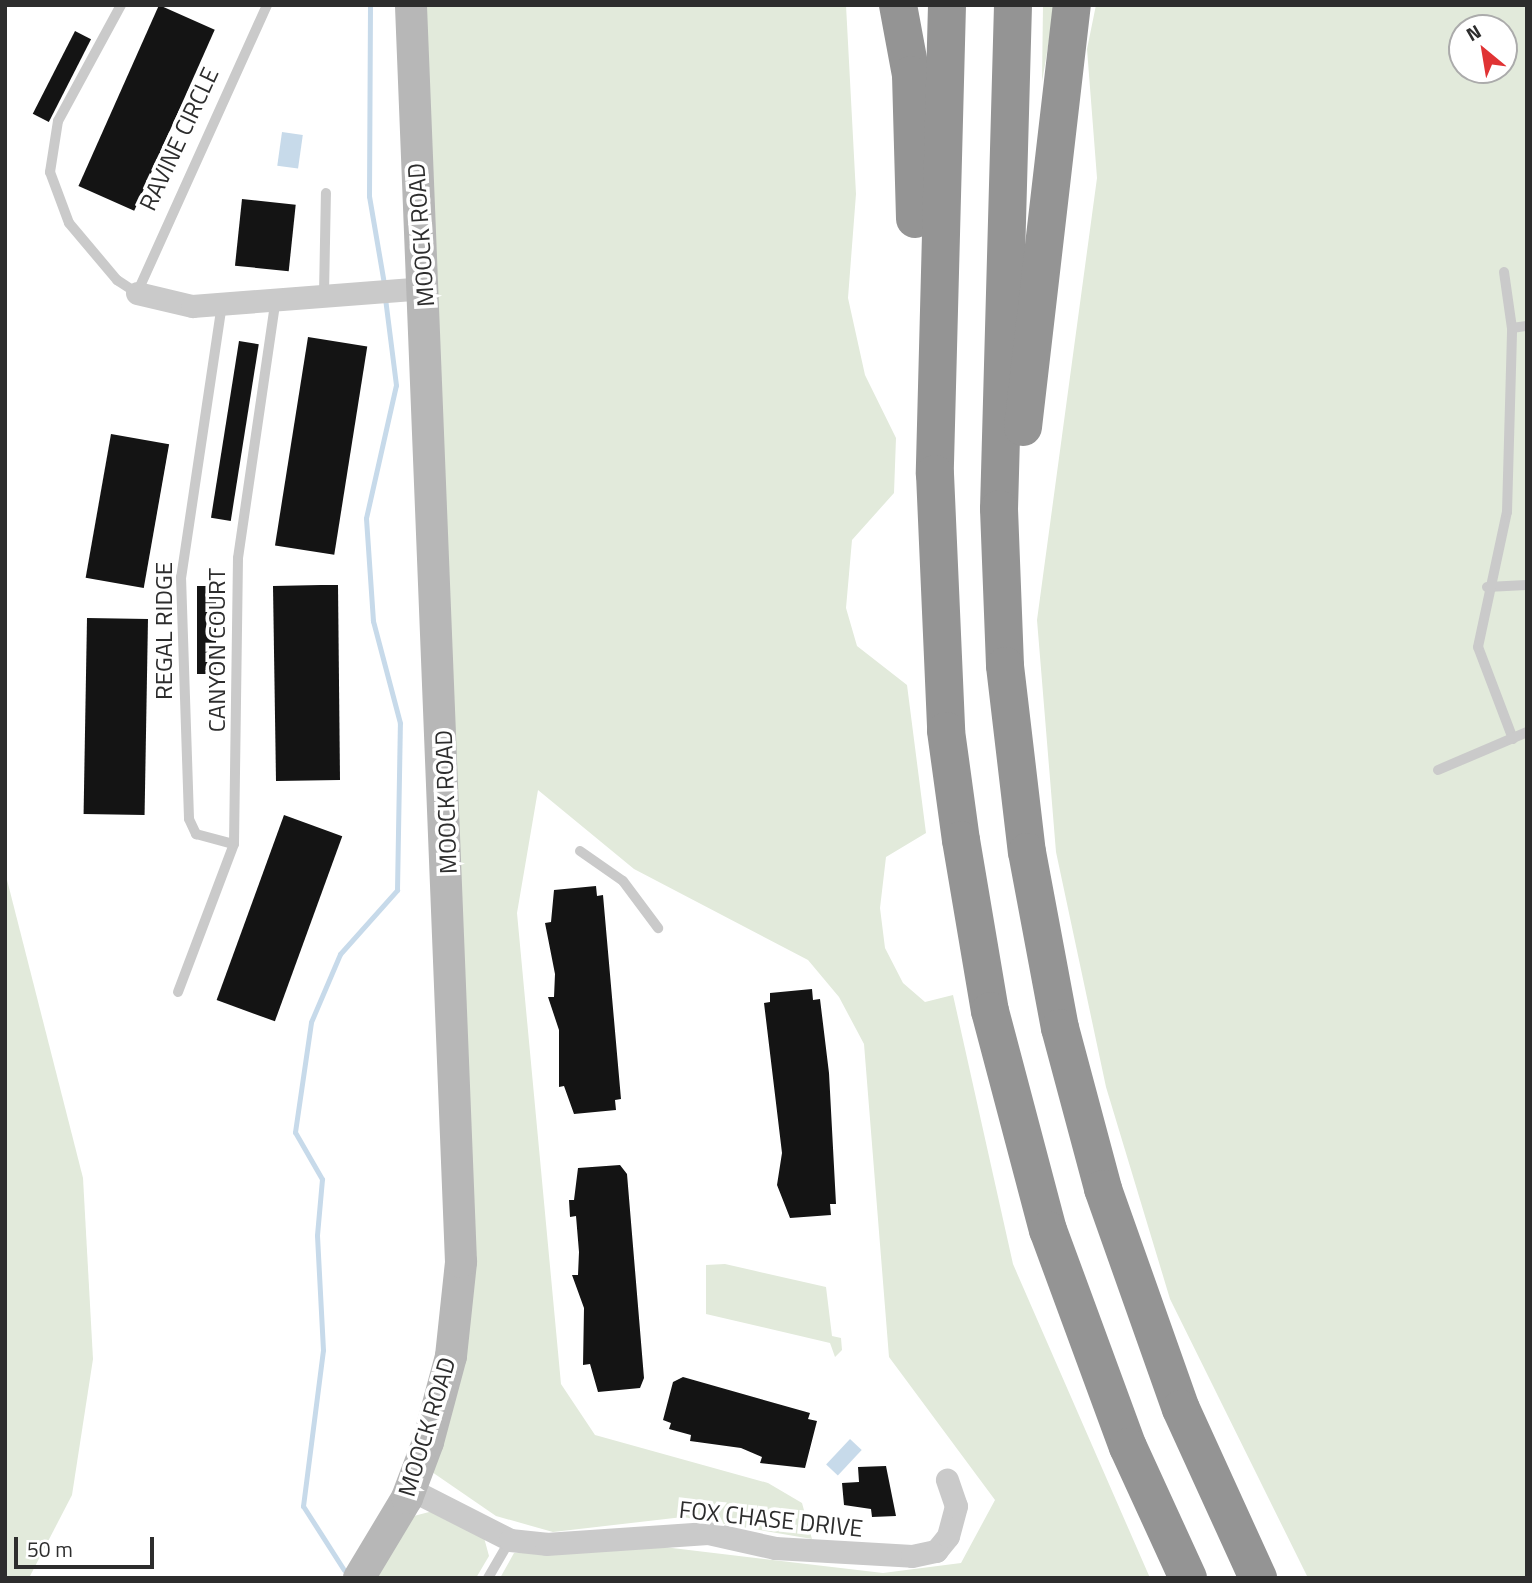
<!DOCTYPE html>
<html>
<head>
<meta charset="utf-8">
<style>
  body { margin:0 }
  #map { position:relative; width:1532px; height:1583px; overflow:hidden; background:#fff; font-family:"Titillium Web",sans-serif }
  div>[style] { position:absolute }
  .green>* { inset:0; background:#e2eadb }
  .water>* { inset:0; background:#c7daea; transform-origin:0 0 }
  .stream>* { height:5px; margin:-2.5px; padding:0 2.5px; transform-origin:2.5px; border-radius:2.5px; background:#c7daea }
  .building>* { inset:0; background:#141414; transform-origin:0 0 }
  .service>* { height:10px; margin:-5px; padding:0 5px; transform-origin:5px; border-radius:5px; background:#cacaca }
  .minor>* { height:23px; margin:-11.5px; padding:0 11.5px; transform-origin:11.5px; border-radius:11.5px; background:#cacaca }
  .secondary>* { height:32px; margin:-16px; padding:0 16px; transform-origin:16px; border-radius:16px; background:#b7b7b7 }
  .motorway>* { height:38px; margin:-19px; padding:0 19px; transform-origin:19px; border-radius:19px; background:#949494 }
  span { translate:-50% -50%; white-space:nowrap; text-align:center; line-height:1.15; -webkit-text-stroke:7px #fff; paint-order:stroke }
  .street-label { font-size:24px; color:#2d2d2d }
  .frame { position:absolute; inset:0; border:7px solid #2d2d2d; pointer-events:none }
  .north { position:absolute; left:1448px; top:14px; width:70px; height:70px; box-sizing:border-box; background:#fff; border:2px solid #ababab; border-radius:50%; rotate:330deg; font-size:19px; font-weight:700; line-height:28px; text-align:center; color:#2d2d2d }
  .north::after { content:''; display:block; margin:auto; width:24px; height:32px; background:#e03334; clip-path:polygon(50% 0,100% 100%,50% 72%,0 100%) }
  .scale { position:absolute; left:14px; top:1537px; width:140px; height:32px; box-sizing:border-box; border:4px solid #2d2d2d; border-top:0; padding-left:9px; font-size:21px; line-height:24px; white-space:nowrap; color:#2d2d2d; -webkit-text-stroke:5px #fff; paint-order:stroke }
</style>
</head>
<body>
<div id="map">
  <div class="green">
    <i style="clip-path:polygon(425px 5px,846px 5px,856px 194px,848px 298px,865px 375px,896px 438px,894px 493px,852px 540px,846px 608px,857px 646px,907px 685px,926px 833px,886px 857px,880px 908px,885px 948px,903px 983px,925px 1002px,953px 995px,1013px 1264px,1150px 1578px,500px 1578px,514px 1553px,647px 1545px,883px 1573px,961px 1563px,995px 1500px,889px 1357px,864px 1044px,839px 997px,808px 960px,634px 869px,538px 790px,517px 913px,561px 1384px,595px 1435px,768px 1483px,802px 1503px,812px 1539px,683px 1517px,553px 1532px,496px 1516px,432px 1472px,456px 1394px,458px 857px)"></i>
    <i style="clip-path:polygon(1043px 5px,1055px 5px,1042px 82px)"></i>
    <i style="clip-path:polygon(evenodd,1096px 5px,1527px 5px,1527px 1578px,1308px 1578px,1170px 1299px,1106px 1087px,1056px 852px,1037px 620px,1097px 178px,1087px 49px,1096px 5px,1462px 28px,1504px 28px,1504px 70px,1462px 70px,1462px 28px)"></i>
    <i style="clip-path:polygon(5px 872px,83px 1178px,93px 1359px,72px 1495px,29px 1578px,5px 1578px)"></i>
    <i style="clip-path:polygon(725px 1264px,826px 1287px,832px 1336px,841px 1338px,842px 1350px,835px 1357px,830px 1343px,706px 1314px,706px 1265px)"></i>
    <i style="clip-path:polygon(433px 1511px,483px 1534px,489px 1556px,476px 1578px,370px 1578px,410px 1517px)"></i>
  </div>
  <div class="water">
    <i style="left:282px;top:132px;width:21px;height:34px;rotate:8deg"></i>
    <i style="left:850px;top:1439px;width:16px;height:35px;rotate:43deg"></i>
  </div>
  <div class="stream">
    <i style="left:370px;top:5px;width:191px;rotate:90.3deg"></i>
    <i style="left:369px;top:196px;width:89px;rotate:80.3deg"></i>
    <i style="left:344px;top:1570px;width:76px;rotate:-122.6deg"></i>
    <i style="left:303px;top:1506px;width:157px;rotate:-82.7deg"></i>
    <i style="left:323px;top:1350px;width:115px;rotate:-93deg"></i>
    <i style="left:317px;top:1235px;width:56px;rotate:-84.9deg"></i>
    <i style="left:322px;top:1179px;width:54px;rotate:-119.9deg"></i>
    <i style="left:295px;top:1132px;width:111px;rotate:-81.7deg"></i>
    <i style="left:311px;top:1022px;width:74px;rotate:-66.9deg"></i>
    <i style="left:340px;top:954px;width:86px;rotate:-48.3deg"></i>
    <i style="left:397px;top:890px;width:167px;rotate:-89deg"></i>
    <i style="left:400px;top:723px;width:106px;rotate:-104.8deg"></i>
    <i style="left:373px;top:621px;width:103px;rotate:-93.9deg"></i>
    <i style="left:366px;top:518px;width:136px;rotate:-77.3deg"></i>
    <i style="left:396px;top:385px;width:88px;rotate:-97.2deg"></i>
  </div>
  <div class="building">
    <i style="left:159px;top:5px;width:61px;height:198px;rotate:24deg"></i>
    <i style="left:75px;top:31px;width:18px;height:93px;rotate:27deg"></i>
    <i style="left:242px;top:199px;width:54px;height:67px;rotate:6deg"></i>
    <i style="left:308px;top:337px;width:60px;height:211px;rotate:9deg"></i>
    <i style="left:239px;top:341px;width:20px;height:179px;rotate:9deg"></i>
    <i style="left:111px;top:434px;width:59px;height:146px;rotate:10deg"></i>
    <i style="clip-path:polygon(321px 585px,338px 585px,340px 780px,276px 781px,273px 586px)"></i>
    <i style="left:197px;top:586px;width:19px;height:88px"></i>
    <i style="left:87px;top:618px;width:61px;height:196px;rotate:1deg"></i>
    <i style="left:284px;top:815px;width:62px;height:197px;rotate:20deg"></i>
    <i style="clip-path:polygon(596px 886px,597px 896px,603px 895px,621px 1099px,615px 1100px,616px 1110px,574px 1114px,564px 1086px,559px 1087px,559px 1030px,548px 997px,554px 997px,555px 974px,545px 923px,551px 922px,554px 890px)"></i>
    <i style="clip-path:polygon(812px 989px,813px 1000px,820px 999px,829px 1073px,836px 1204px,830px 1204px,831px 1215px,790px 1218px,777px 1185px,782px 1153px,764px 1003px,770px 1002px,770px 993px)"></i>
    <i style="clip-path:polygon(620px 1165px,627px 1174px,644px 1378px,640px 1388px,598px 1392px,590px 1364px,583px 1365px,584px 1308px,572px 1275px,578px 1275px,579px 1252px,576px 1216px,570px 1217px,569px 1200px,574px 1200px,578px 1168px)"></i>
    <i style="clip-path:polygon(683px 1377px,810px 1413px,808px 1419px,817px 1421px,805px 1468px,760px 1463px,762px 1457px,741px 1448px,690px 1441px,691px 1435px,669px 1429px,671px 1423px,663px 1420px,673px 1382px)"></i>
    <i style="clip-path:polygon(886px 1466px,896px 1516px,872px 1517px,871px 1509px,844px 1505px,842px 1483px,859px 1482px,858px 1467px)"></i>
  </div>
  <div class="service">
    <i style="left:121px;top:5px;width:132px;rotate:118.5deg"></i>
    <i style="left:58px;top:121px;width:52px;rotate:98.9deg"></i>
    <i style="left:50px;top:172px;width:54px;rotate:69.6deg"></i>
    <i style="left:69px;top:223px;width:75px;rotate:49.9deg"></i>
    <i style="left:117px;top:280px;width:24px;rotate:33deg"></i>
    <i style="left:137px;top:293px;width:316px;rotate:-65.7deg"></i>
    <i style="left:1504px;top:272px;width:57px;rotate:81.9deg"></i>
    <i style="left:324px;top:294px;width:101px;rotate:-88.9deg"></i>
    <i style="left:222px;top:304px;width:276px;rotate:98.5deg"></i>
    <i style="left:181px;top:577px;width:242px;rotate:88.1deg"></i>
    <i style="left:189px;top:819px;width:17px;rotate:65deg"></i>
    <i style="left:196px;top:834px;width:39px;rotate:15deg"></i>
    <i style="left:1487px;top:587px;width:40px;rotate:-2.9deg"></i>
    <i style="left:1513px;top:739px;width:98px;rotate:-110.8deg"></i>
    <i style="left:1478px;top:647px;width:138px;rotate:-77.9deg"></i>
    <i style="left:1507px;top:512px;width:184px;rotate:-88.4deg"></i>
    <i style="left:1512px;top:328px;width:15px;rotate:-8deg"></i>
    <i style="left:1438px;top:770px;width:97px;rotate:-23.1deg"></i>
    <i style="left:580px;top:851px;width:52px;rotate:34.9deg"></i>
    <i style="left:623px;top:881px;width:59px;rotate:53.3deg"></i>
    <i style="left:178px;top:992px;width:158px;rotate:-69.3deg"></i>
    <i style="left:234px;top:844px;width:286px;rotate:-89.2deg"></i>
    <i style="left:238px;top:558px;width:262px;rotate:-81.7deg"></i>
    <i style="left:488px;top:1578px;width:44px;rotate:-59.9deg"></i>
  </div>
  <div class="minor">
    <i style="left:137px;top:293px;width:57px;rotate:13.3deg"></i>
    <i style="left:192px;top:306px;width:234px;rotate:-4.4deg"></i>
    <i style="left:410px;top:1489px;width:112px;rotate:27deg"></i>
    <i style="left:510px;top:1540px;width:36px;rotate:6deg"></i>
    <i style="left:546px;top:1544px;width:162px;rotate:-3.9deg"></i>
    <i style="left:708px;top:1533px;width:69px;rotate:12.6deg"></i>
    <i style="left:775px;top:1548px;width:137px;rotate:3.3deg"></i>
    <i style="left:912px;top:1556px;width:25px;rotate:-12deg"></i>
    <i style="left:936px;top:1551px;width:19px;rotate:-51deg"></i>
    <i style="left:948px;top:1536px;width:31px;rotate:-75deg"></i>
    <i style="left:956px;top:1506px;width:28px;rotate:-109deg"></i>
  </div>
  <div class="secondary">
    <i style="left:359px;top:1578px;width:93px;rotate:-59deg"></i>
    <i style="left:407px;top:1498px;width:60px;rotate:-69.4deg"></i>
    <i style="left:428px;top:1442px;width:89px;rotate:-75deg"></i>
    <i style="left:451px;top:1356px;width:95px;rotate:-83.9deg"></i>
    <i style="left:461px;top:1262px;width:1258px;rotate:-92.28deg"></i>
  </div>
  <div class="motorway">
    <i style="left:898px;top:5px;width:71px;rotate:79.5deg"></i>
    <i style="left:911px;top:75px;width:144px;rotate:88.4deg"></i>
    <i style="left:947px;top:5px;width:469px;rotate:91.5deg"></i>
    <i style="left:935px;top:474px;width:257px;rotate:87.5deg"></i>
    <i style="left:946px;top:731px;width:110px;rotate:82.2deg"></i>
    <i style="left:961px;top:840px;width:173px;rotate:80.4deg"></i>
    <i style="left:990px;top:1011px;width:227px;rotate:75.2deg"></i>
    <i style="left:1048px;top:1230px;width:231px;rotate:69.8deg"></i>
    <i style="left:1128px;top:1447px;width:144px;rotate:65.4deg"></i>
    <i style="left:1013px;top:5px;width:504px;rotate:91.59deg"></i>
    <i style="left:999px;top:509px;width:157px;rotate:87.8deg"></i>
    <i style="left:1005px;top:666px;width:187px;rotate:83.3deg"></i>
    <i style="left:1027px;top:852px;width:179px;rotate:79.4deg"></i>
    <i style="left:1060px;top:1028px;width:167px;rotate:75deg"></i>
    <i style="left:1103px;top:1189px;width:233px;rotate:70.5deg"></i>
    <i style="left:1181px;top:1409px;width:186px;rotate:65.5deg"></i>
    <i style="left:1023px;top:427px;width:425px;rotate:-83.4deg"></i>
  </div>
  <div class="street-label">
    <span style="left:179px;top:139px;rotate:-65deg">RAVINE CIRCLE</span>
    <span style="left:421px;top:235px;rotate:-94deg">MOOCK ROAD</span>
    <span style="left:164px;top:631px;rotate:-90deg">REGAL RIDGE</span>
    <span style="left:217px;top:650px;rotate:-90deg">CANYON COURT</span>
    <span style="left:446px;top:802px;rotate:-92deg">MOOCK ROAD</span>
    <span style="left:427px;top:1427px;rotate:-73deg">MOOCK ROAD</span>
    <span style="left:771px;top:1519px;rotate:6deg">FOX CHASE DRIVE</span>
  </div>
  <div class="frame"></div>
  <div class="north">N</div>
  <div class="scale">50 m</div>
</div>
</body>
</html>
